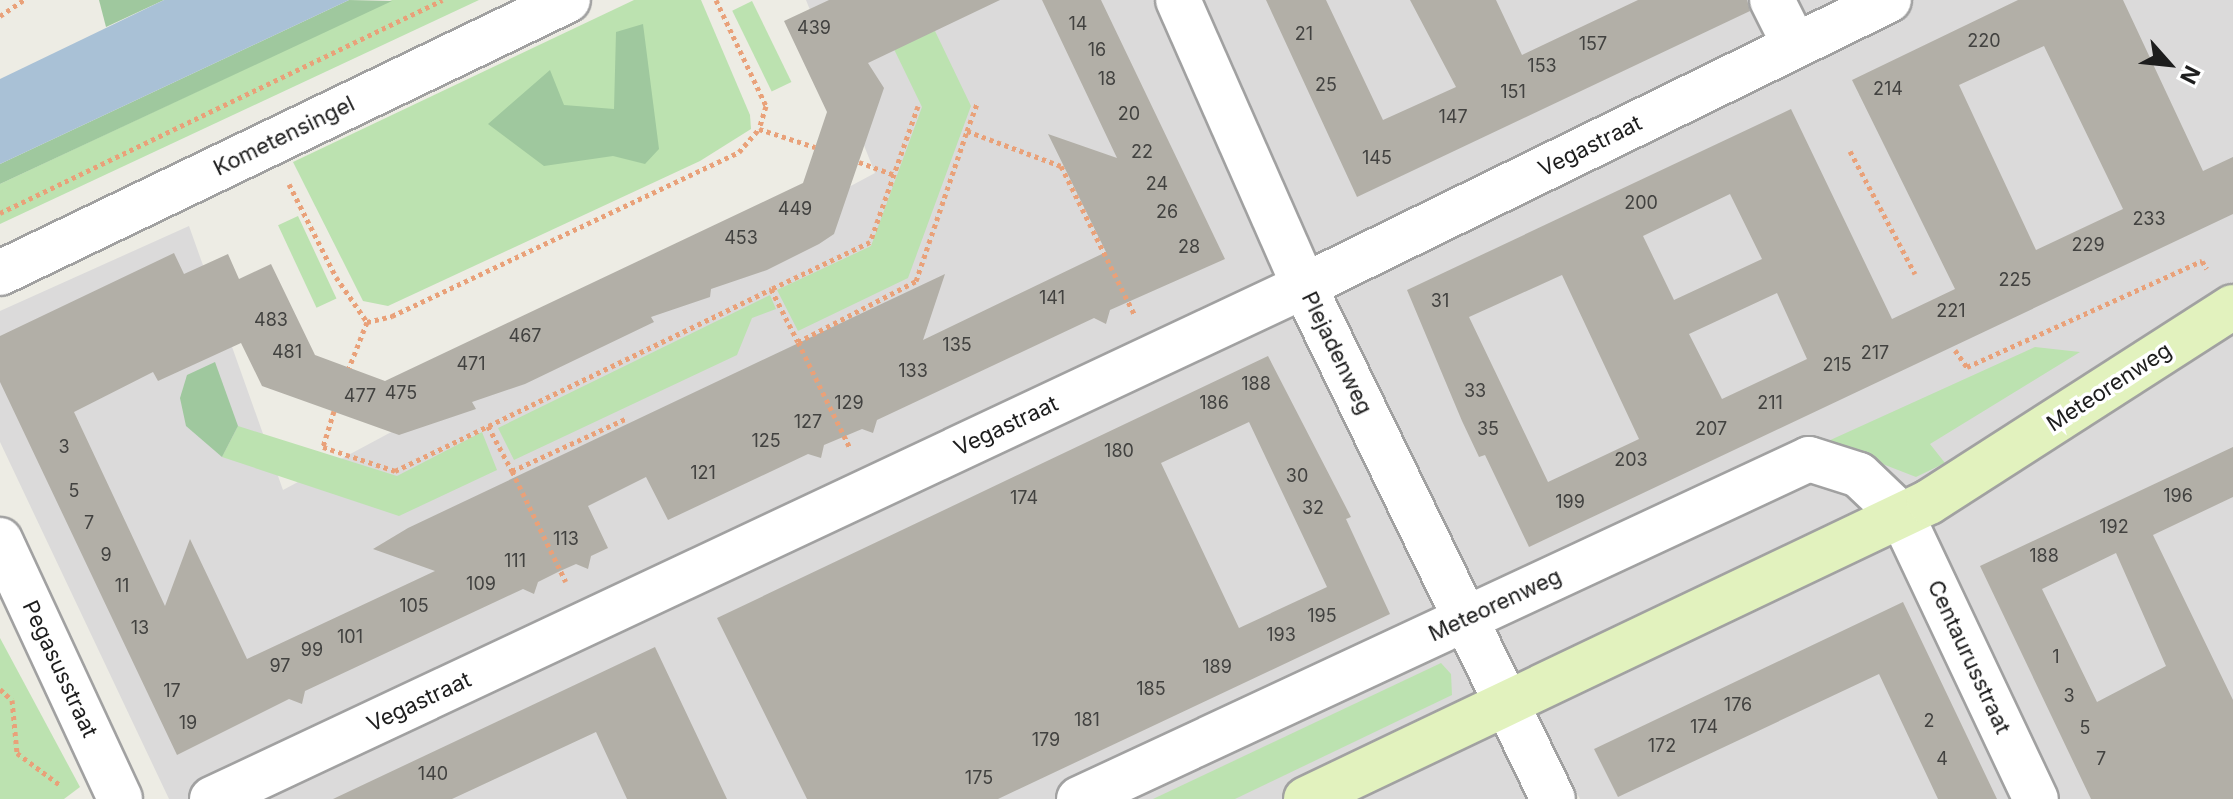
<!DOCTYPE html>
<html>
<head>
<meta charset="utf-8">
<style>
  body { margin:0 }
  #map { position:relative; width:2233px; height:799px; overflow:hidden; background:#edece4; font-family:Inter,sans-serif }
  div>[style] { position:absolute }
  .residential>* { inset:0; background:#dbdada }
  .grass>* { inset:0; background:#bce2b0; transform-origin:0 0 }
  .forest>* { inset:0; background:#9fc89e }
  .water>* { inset:0; background:#a9c1d6 }
  .building>* { inset:0; background:#b2afa7 }
  .path>* { height:5px; margin-top:-2.5px; transform-origin:0; background:repeating-linear-gradient(90deg,#e9a179 0 4px,transparent 0 8px) }
  .roads { filter:drop-shadow(2px 0 #a1a1a1) drop-shadow(-2px 0 #a1a1a1) drop-shadow(0 2px #a1a1a1) drop-shadow(0 -2px #a1a1a1) }
  .street>* { height:44px; margin:-22px; padding:0 22px; transform-origin:22px; border-radius:22px; background:#fff }
  .secondary>* { height:44px; margin:-22px; padding:0 22px; transform-origin:22px; border-radius:22px; background:#e2f2be }
  span { translate:-50% -50%; white-space:nowrap; text-align:center; line-height:1.15; -webkit-text-stroke:7px #fff; paint-order:stroke }
  .number-label { font-size:18px; color:#424240 }
  .number-label span { -webkit-text-stroke-width:0 }
  .street-label { font-size:22px; color:#1d1d1d }
  .north { position:absolute; left:2129px; top:24px; width:80px; height:80px; -webkit-text-stroke:6px #fff; paint-order:stroke; rotate:117deg; font-size:22px; font-weight:700; line-height:32px; text-align:center; color:#1d1d1d }
  .north::after { content:''; display:block; margin:auto; width:28px; height:36px; background:#1d1d1d; clip-path:polygon(50% 0,100% 100%,50% 72%,0 100%) }
</style>
</head>
<body>
<div id="map">
  <div class="residential">
    <i style="clip-path:polygon(806px 0,2233px 0,2233px 799px,1580px 799px,1572px 785px,1545px 799px,169px 799px,0 442px,0 311px,189px 226px,283px 490px,875px 173px)"></i>
  </div>
  <div class="grass">
    <i style="clip-path:polygon(392px 0,479px 0,0 224px,0 184px)"></i>
    <i style="clip-path:polygon(634px 0,701px 0,750px 115px,751px 129px,700px 161px,388px 306px,363px 301px,293px 162px)"></i>
    <i style="left:752px;top:1px;width:90px;height:22px;rotate:64deg"></i>
    <i style="clip-path:polygon(935px 31px,971px 106px,908px 278px,798px 331px,777px 290px,871px 246px,922px 107px,891px 43px)"></i>
    <i style="left:298px;top:216px;width:91px;height:22px;rotate:65deg"></i>
    <i style="clip-path:polygon(770px 295px,776px 309px,752px 318px,737px 355px,514px 460px,498px 428px)"></i>
    <i style="clip-path:polygon(2035px 347px,2080px 352px,1930px 444px,1945px 463px,1916px 477px,1826px 442px)"></i>
    <i style="clip-path:polygon(238px 426px,397px 476px,482px 432px,497px 470px,399px 516px,222px 457px)"></i>
    <i style="clip-path:polygon(0 638px,80px 787px,64px 799px,0 799px)"></i>
    <i style="clip-path:polygon(1441px 663px,1451px 674px,1452px 695px,1235px 799px,1153px 799px)"></i>
  </div>
  <div class="forest">
    <i style="clip-path:polygon(99px 0,164px 0,106px 27px)"></i>
    <i style="clip-path:polygon(349px 0,392px 1px,0 184px,0 164px)"></i>
    <i style="clip-path:polygon(643px 24px,659px 149px,645px 164px,613px 156px,544px 166px,488px 124px,550px 70px,564px 105px,614px 109px,616px 32px)"></i>
    <i style="clip-path:polygon(215px 362px,238px 426px,222px 457px,186px 426px,180px 398px,187px 375px)"></i>
  </div>
  <div class="water">
    <i style="clip-path:polygon(164px 0,349px 0,0 164px,0 79px)"></i>
  </div>
  <div class="building">
    <i style="clip-path:polygon(829px 0,1000px 0,868px 63px,884px 88px,834px 234px,819px 244px,767px 270px,711px 289px,710px 297px,651px 317px,654px 322px,525px 384px,472px 402px,476px 409px,399px 435px,262px 386px,241px 343px,158px 381px,153px 372px,74px 412px,165px 606px,190px 539px,247px 659px,435px 571px,373px 549px,408px 528px,735px 373px,945px 274px,923px 340px,1106px 252px,1048px 134px,1117px 158px,1042px 0,1101px 0,1225px 259px,1110px 310px,1106px 324px,1094px 318px,877px 420px,873px 433px,862px 429px,824px 445px,821px 458px,808px 454px,668px 520px,646px 477px,588px 506px,608px 548px,591px 556px,588px 569px,576px 564px,560px 571px,538px 582px,534px 594px,523px 589px,305px 691px,302px 704px,289px 699px,177px 755px,0 382px,0 336px,174px 253px,184px 274px,228px 254px,239px 279px,271px 264px,315px 355px,385px 381px,803px 183px,827px 112px,784px 21px)"></i>
    <i style="clip-path:polygon(1266px 0,1326px 0,1383px 120px,1456px 87px,1410px 0,1496px 0,1522px 55px,1638px 0,1747px 0,1750px 11px,1357px 197px)"></i>
    <i style="clip-path:polygon(evenodd,2018px 0,2123px 0,2203px 171px,2233px 157px,2233px 214px,1529px 547px,1485px 455px,1479px 457px,1462px 421px,1407px 290px,1791px 109px,1892px 319px,1955px 289px,1852px 80px,2018px 0,2044px 46px,2123px 209px,2036px 250px,1959px 85px,2044px 46px,2018px 0,1730px 194px,1762px 259px,1674px 300px,1643px 236px,1730px 194px,2018px 0,1562px 275px,1639px 439px,1548px 482px,1469px 317px,1562px 275px,2018px 0,1777px 293px,1807px 359px,1722px 399px,1689px 334px,1777px 293px)"></i>
    <i style="clip-path:polygon(evenodd,1268px 356px,1351px 517px,1346px 519px,1390px 614px,998px 799px,807px 799px,717px 618px,1268px 356px,1249px 422px,1327px 587px,1239px 628px,1161px 463px,1249px 422px)"></i>
    <i style="clip-path:polygon(evenodd,2233px 447px,2233px 497px,2153px 535px,2233px 700px,2233px 799px,2091px 799px,1980px 566px,2233px 447px,2116px 553px,2166px 666px,2097px 702px,2042px 589px,2116px 553px)"></i>
    <i style="clip-path:polygon(1903px 602px,1997px 799px,1938px 799px,1879px 674px,1618px 797px,1594px 749px)"></i>
    <i style="clip-path:polygon(655px 647px,727px 799px,627px 799px,596px 732px,452px 799px,333px 799px)"></i>
  </div>
  <div class="path">
    <i style="left:716px;top:0;width:117px;rotate:64.7deg"></i>
    <i style="left:766px;top:106px;width:24px;rotate:107deg"></i>
    <i style="left:0;top:16px;width:29px;rotate:-34deg"></i>
    <i style="left:918px;top:106px;width:144px;rotate:109.4deg"></i>
    <i style="left:870px;top:242px;width:110px;rotate:154.6deg"></i>
    <i style="left:771px;top:289px;width:59px;rotate:63deg"></i>
    <i style="left:798px;top:342px;width:133px;rotate:-27.3deg"></i>
    <i style="left:916px;top:281px;width:158px;rotate:-71.2deg"></i>
    <i style="left:967px;top:131px;width:100px;rotate:20.4deg"></i>
    <i style="left:1061px;top:166px;width:167px;rotate:63.7deg"></i>
    <i style="left:967px;top:131px;width:30px;rotate:-70deg"></i>
    <i style="left:1850px;top:151px;width:139px;rotate:62.1deg"></i>
    <i style="left:859px;top:162px;width:37px;rotate:20deg"></i>
    <i style="left:289px;top:184px;width:104px;rotate:63.2deg"></i>
    <i style="left:336px;top:277px;width:55px;rotate:55.4deg"></i>
    <i style="left:367px;top:322px;width:49px;rotate:111.4deg"></i>
    <i style="left:0;top:213px;width:491px;rotate:-25.7deg"></i>
    <i style="left:367px;top:322px;width:26px;rotate:-13deg"></i>
    <i style="left:392px;top:316px;width:384px;rotate:-25.3deg"></i>
    <i style="left:739px;top:152px;width:30px;rotate:-49deg"></i>
    <i style="left:759px;top:129px;width:59px;rotate:17.8deg"></i>
    <i style="left:798px;top:342px;width:118px;rotate:63.9deg"></i>
    <i style="left:1955px;top:350px;width:21px;rotate:55deg"></i>
    <i style="left:1967px;top:367px;width:258px;rotate:-24.3deg"></i>
    <i style="left:2202px;top:261px;width:9px;rotate:58deg"></i>
    <i style="left:334px;top:411px;width:38px;rotate:107deg"></i>
    <i style="left:323px;top:447px;width:76px;rotate:18.4deg"></i>
    <i style="left:395px;top:471px;width:418px;rotate:-25.8deg"></i>
    <i style="left:488px;top:426px;width:51px;rotate:61.9deg"></i>
    <i style="left:512px;top:471px;width:127px;rotate:-24.7deg"></i>
    <i style="left:512px;top:471px;width:123px;rotate:64.1deg"></i>
    <i style="left:0;top:689px;width:16px;rotate:43deg"></i>
    <i style="left:12px;top:700px;width:53px;rotate:84.6deg"></i>
    <i style="left:17px;top:753px;width:54px;rotate:36.7deg"></i>
  </div>
  <div class="roads">
    <div class="street">
      <i style="left:1178px;top:0;width:313px;rotate:66.2deg"></i>
      <i style="left:1304px;top:286px;width:570px;rotate:64.11deg"></i>
      <i style="left:1772px;top:0;width:51px;rotate:63.4deg"></i>
      <i style="left:0;top:273px;width:630px;rotate:-25.67deg"></i>
      <i style="left:0;top:540px;width:285px;rotate:65.1deg"></i>
      <i style="left:212px;top:799px;width:1206px;rotate:-25.16deg"></i>
      <i style="left:1304px;top:286px;width:651px;rotate:-26.05deg"></i>
      <i style="left:1079px;top:799px;width:805px;rotate:-24.97deg"></i>
      <i style="left:1809px;top:459px;width:52px;rotate:17.7deg"></i>
      <i style="left:1859px;top:475px;width:59px;rotate:43.6deg"></i>
      <i style="left:1902px;top:516px;width:313px;rotate:64.7deg"></i>
    </div>
    <div class="secondary">
      <i style="left:1306px;top:799px;width:690px;rotate:-25.49deg"></i>
      <i style="left:1929px;top:502px;width:361px;rotate:-32.7deg"></i>
    </div>
  </div>
  <div class="number-label">
    <span style="left:1078px;top:24px">14</span>
    <span style="left:814px;top:28px">439</span>
    <span style="left:1304px;top:34px">21</span>
    <span style="left:1984px;top:41px">220</span>
    <span style="left:1593px;top:44px">157</span>
    <span style="left:1097px;top:50px">16</span>
    <span style="left:1542px;top:66px">153</span>
    <span style="left:1107px;top:79px">18</span>
    <span style="left:1326px;top:85px">25</span>
    <span style="left:1888px;top:89px">214</span>
    <span style="left:1513px;top:92px">151</span>
    <span style="left:1129px;top:114px">20</span>
    <span style="left:1453px;top:117px">147</span>
    <span style="left:1142px;top:152px">22</span>
    <span style="left:1377px;top:158px">145</span>
    <span style="left:1157px;top:184px">24</span>
    <span style="left:1641px;top:203px">200</span>
    <span style="left:795px;top:209px">449</span>
    <span style="left:1167px;top:212px">26</span>
    <span style="left:2149px;top:219px">233</span>
    <span style="left:741px;top:238px">453</span>
    <span style="left:2088px;top:245px">229</span>
    <span style="left:1189px;top:247px">28</span>
    <span style="left:2015px;top:280px">225</span>
    <span style="left:1052px;top:298px">141</span>
    <span style="left:1440px;top:301px">31</span>
    <span style="left:1951px;top:311px">221</span>
    <span style="left:271px;top:320px">483</span>
    <span style="left:525px;top:336px">467</span>
    <span style="left:957px;top:345px">135</span>
    <span style="left:287px;top:352px">481</span>
    <span style="left:1875px;top:353px">217</span>
    <span style="left:471px;top:364px">471</span>
    <span style="left:1837px;top:365px">215</span>
    <span style="left:913px;top:371px">133</span>
    <span style="left:1256px;top:384px">188</span>
    <span style="left:1475px;top:391px">33</span>
    <span style="left:401px;top:393px">475</span>
    <span style="left:360px;top:396px">477</span>
    <span style="left:849px;top:403px">129</span>
    <span style="left:1214px;top:403px">186</span>
    <span style="left:1770px;top:403px">211</span>
    <span style="left:808px;top:422px">127</span>
    <span style="left:1488px;top:429px">35</span>
    <span style="left:1711px;top:429px">207</span>
    <span style="left:766px;top:441px">125</span>
    <span style="left:64px;top:447px">3</span>
    <span style="left:1119px;top:451px">180</span>
    <span style="left:1631px;top:460px">203</span>
    <span style="left:703px;top:473px">121</span>
    <span style="left:1297px;top:476px">30</span>
    <span style="left:74px;top:491px">5</span>
    <span style="left:2178px;top:496px">196</span>
    <span style="left:1024px;top:498px">174</span>
    <span style="left:1570px;top:502px">199</span>
    <span style="left:1313px;top:508px">32</span>
    <span style="left:89px;top:523px">7</span>
    <span style="left:2114px;top:527px">192</span>
    <span style="left:566px;top:539px">113</span>
    <span style="left:106px;top:555px">9</span>
    <span style="left:2044px;top:556px">188</span>
    <span style="left:515px;top:561px">111</span>
    <span style="left:481px;top:584px">109</span>
    <span style="left:122px;top:586px">11</span>
    <span style="left:414px;top:606px">105</span>
    <span style="left:1322px;top:616px">195</span>
    <span style="left:140px;top:628px">13</span>
    <span style="left:1281px;top:635px">193</span>
    <span style="left:350px;top:637px">101</span>
    <span style="left:312px;top:650px">99</span>
    <span style="left:2056px;top:657px">1</span>
    <span style="left:280px;top:666px">97</span>
    <span style="left:1217px;top:667px">189</span>
    <span style="left:1151px;top:689px">185</span>
    <span style="left:172px;top:691px">17</span>
    <span style="left:2069px;top:696px">3</span>
    <span style="left:1738px;top:705px">176</span>
    <span style="left:1087px;top:720px">181</span>
    <span style="left:1929px;top:721px">2</span>
    <span style="left:188px;top:723px">19</span>
    <span style="left:1704px;top:727px">174</span>
    <span style="left:2085px;top:728px">5</span>
    <span style="left:1046px;top:740px">179</span>
    <span style="left:1662px;top:746px">172</span>
    <span style="left:1942px;top:759px">4</span>
    <span style="left:2101px;top:759px">7</span>
    <span style="left:433px;top:774px">140</span>
    <span style="left:979px;top:778px">175</span>
  </div>
  <div class="street-label">
    <span style="left:284px;top:136px;rotate:-26deg">Kometensingel</span>
    <span style="left:1590px;top:146px;rotate:-26deg">Vegastraat</span>
    <span style="left:1337px;top:353px;rotate:64deg">Plejadenweg</span>
    <span style="left:2109px;top:387px;rotate:-33deg">Meteorenweg</span>
    <span style="left:1006px;top:426px;rotate:-25deg">Vegastraat</span>
    <span style="left:1495px;top:605px;rotate:-25deg">Meteorenweg</span>
    <span style="left:1969px;top:657px;rotate:65deg">Centaurusstraat</span>
    <span style="left:60px;top:669px;rotate:65deg">Pegasusstraat</span>
    <span style="left:419px;top:702px;rotate:-25deg">Vegastraat</span>
  </div>
  <div class="north">N</div>
</div>
</body>
</html>
